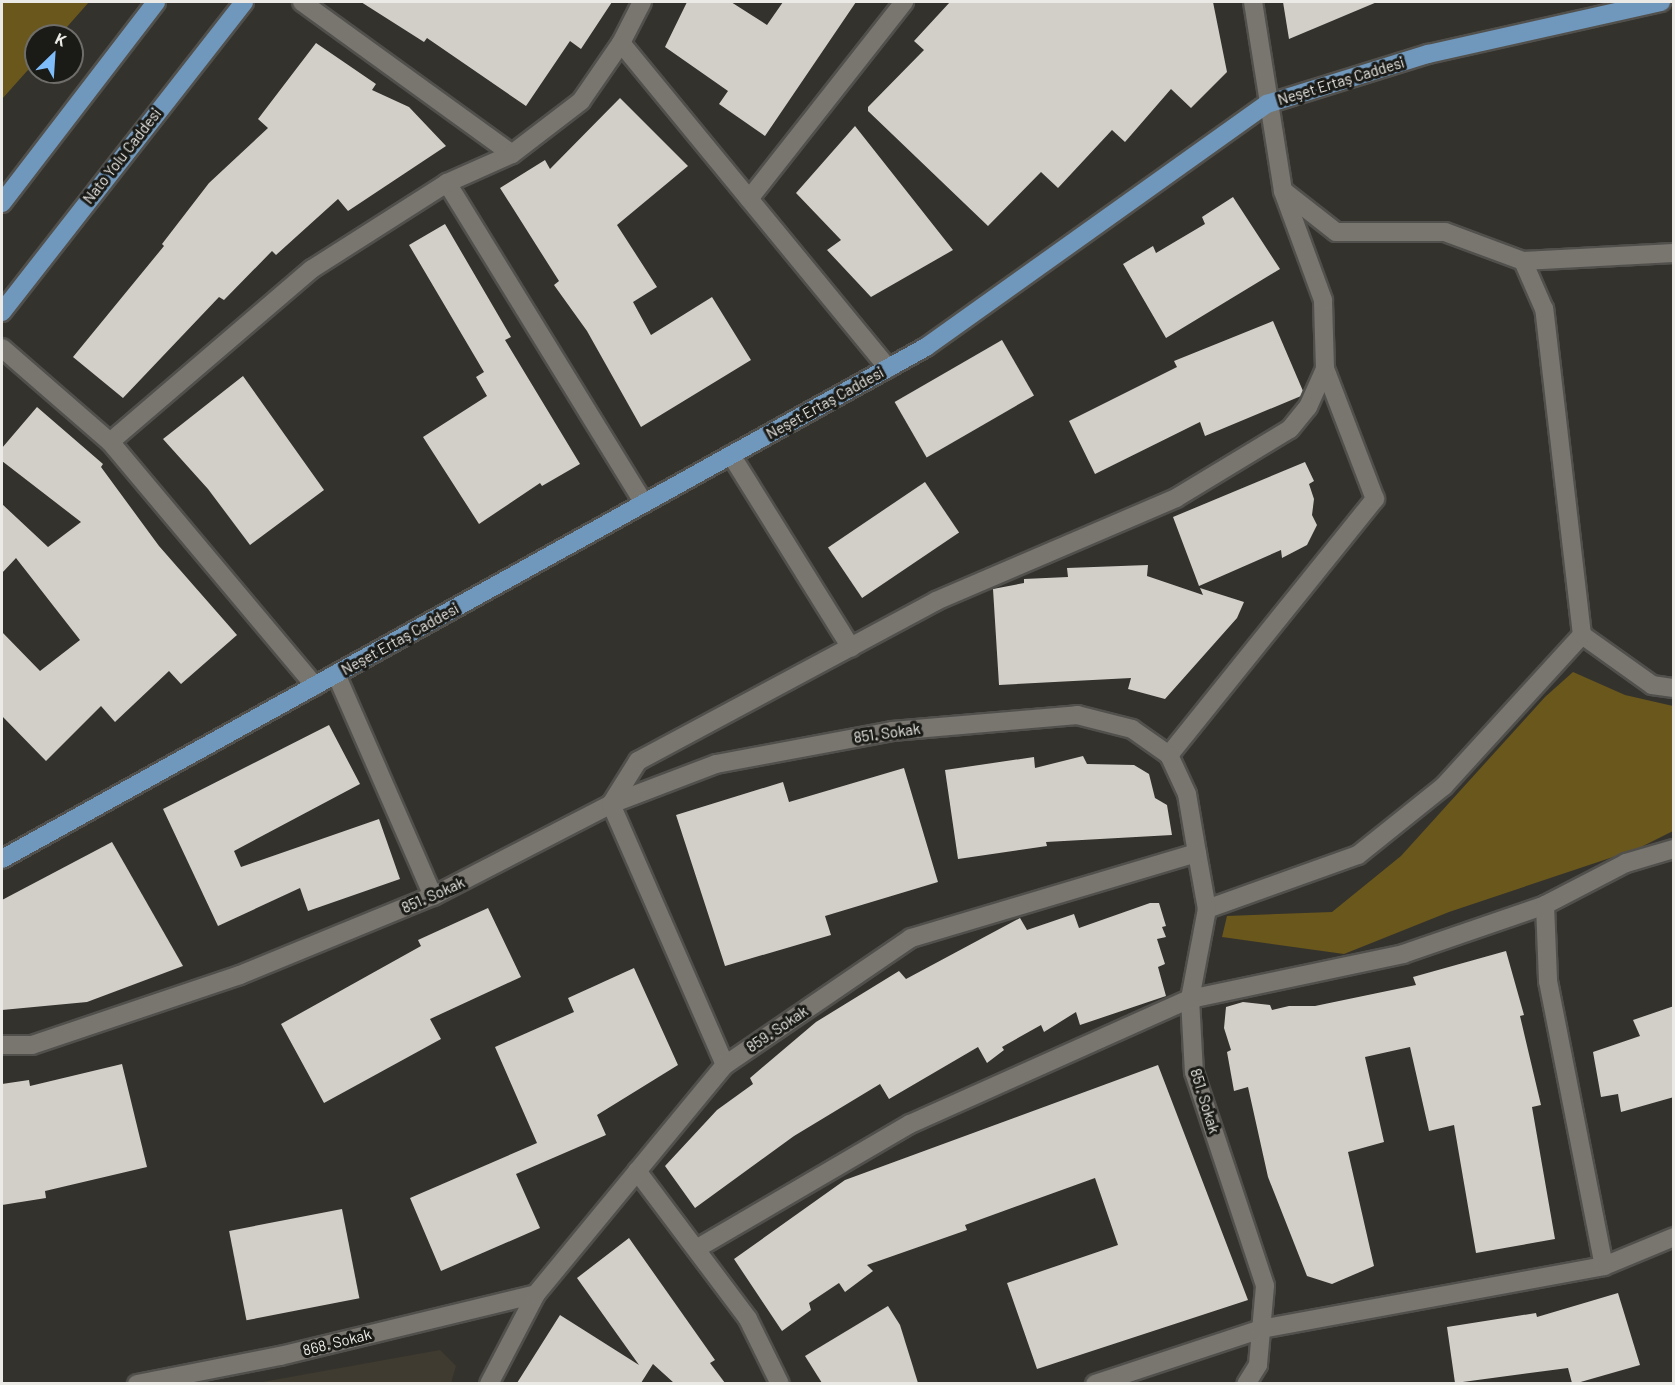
<!DOCTYPE html>
<html>
<head>
<meta charset="utf-8">
<style>
  body { margin:0 }
  #map { position:relative; width:1675px; height:1385px; overflow:hidden; background:#34322d; font-family:Barlow,sans-serif }
  div>[style] { position:absolute }
  .built>* { inset:0; background:#3f3b30 }
  .green>* { inset:0; background:#6a571c }
  .building>* { inset:0; background:#d2cfc9; transform-origin:0 0 }
  .roads { filter:drop-shadow(2px 0 #51504c) drop-shadow(-2px 0 #51504c) drop-shadow(0 2px #51504c) drop-shadow(0 -2px #51504c) }
  .minor>* { height:18px; margin:-9px; padding:0 9px; transform-origin:9px; border-radius:9px; background:#797670 }
  .major>* { height:18px; margin:-9px; padding:0 9px; transform-origin:9px; border-radius:9px; background:#7098bd }
  span { translate:-50% -50%; white-space:nowrap; text-align:center; line-height:1.15; -webkit-text-stroke:6px #1a1a17; paint-order:stroke }
  .street-label { font-size:15px; color:#ebeae7 }
  .frame { position:absolute; inset:0; border:3px solid #ebeae7; pointer-events:none }
  .north { position:absolute; left:24px; top:24px; width:60px; height:60px; box-sizing:border-box; background:#1a1a17; border:2px solid #6e6d6a; border-radius:50%; rotate:25deg; font-size:16px; font-weight:700; line-height:24px; text-align:center; color:#ebeae7 }
  .north::after { content:''; display:block; margin:auto; width:21px; height:27px; background:#7fbdfa; clip-path:polygon(50% 0,100% 100%,50% 72%,0 100%) }
</style>
</head>
<body>
<div id="map">
  <div class="built">
    <i style="clip-path:polygon(440px 1350px,456px 1366px,451px 1383px,257px 1383px)"></i>
  </div>
  <div class="green">
    <i style="clip-path:polygon(2px 2px,89px 2px,59px 36px,36px 36px,36px 61px,2px 99px)"></i>
    <i style="clip-path:polygon(1573px 672px,1625px 695px,1673px 706px,1673px 831px,1637px 849px,1449px 912px,1344px 954px,1222px 937px,1227px 916px,1332px 912px,1401px 856px,1545px 697px)"></i>
  </div>
  <div class="building">
    <i style="clip-path:polygon(361px 2px,612px 2px,581px 49px,570px 41px,526px 106px,427px 38px,424px 42px)"></i>
    <i style="clip-path:polygon(687px 2px,731px 2px,767px 25px,783px 2px,856px 2px,765px 136px,719px 104px,728px 91px,665px 47px)"></i>
    <i style="clip-path:polygon(950px 2px,1213px 2px,1227px 72px,1191px 108px,1171px 89px,1125px 142px,1112px 130px,1058px 188px,1041px 172px,988px 226px,868px 111px,868px 107px,924px 50px,914px 41px)"></i>
    <i style="clip-path:polygon(1283px 2px,1377px 2px,1289px 39px)"></i>
    <i style="clip-path:polygon(316px 43px,376px 84px,372px 90px,409px 107px,446px 146px,348px 211px,338px 199px,276px 255px,272px 251px,224px 300px,219px 297px,123px 398px,73px 357px,164px 246px,162px 244px,209px 183px,268px 128px,258px 119px)"></i>
    <i style="clip-path:polygon(620px 98px,688px 166px,617px 225px,657px 287px,633px 302px,651px 335px,712px 297px,751px 360px,641px 427px,587px 331px,554px 285px,559px 281px,500px 188px,545px 160px,550px 169px)"></i>
    <i style="clip-path:polygon(855px 126px,953px 250px,871px 297px,827px 250px,841px 240px,796px 193px)"></i>
    <i style="clip-path:polygon(1233px 197px,1280px 269px,1166px 338px,1123px 264px,1153px 246px,1156px 253px,1205px 224px,1202px 217px)"></i>
    <i style="clip-path:polygon(445px 224px,511px 337px,505px 340px,580px 464px,542px 486px,540px 483px,479px 524px,423px 437px,487px 396px,476px 377px,484px 372px,409px 245px)"></i>
    <i style="clip-path:polygon(1273px 321px,1303px 391px,1301px 396px,1205px 436px,1200px 422px,1095px 474px,1069px 421px,1177px 367px,1174px 361px)"></i>
    <i style="left:1002px;top:340px;width:64px;height:124px;rotate:60deg"></i>
    <i style="clip-path:polygon(243px 376px,324px 490px,250px 545px,208px 489px,163px 439px)"></i>
    <i style="clip-path:polygon(37px 407px,103px 464px,101px 467px,159px 546px,237px 635px,181px 684px,169px 671px,115px 722px,101px 706px,46px 761px,2px 716px,2px 632px,40px 671px,80px 640px,16px 558px,2px 573px,2px 504px,48px 547px,81px 522px,2px 461px,2px 448px)"></i>
    <i style="clip-path:polygon(1305px 462px,1314px 481px,1309px 484px,1314px 499px,1312px 515px,1317px 525px,1307px 545px,1282px 558px,1281px 550px,1199px 586px,1173px 517px)"></i>
    <i style="left:925px;top:482px;width:61px;height:117px;rotate:56deg"></i>
    <i style="clip-path:polygon(1148px 565px,1147px 576px,1203px 595px,1200px 588px,1244px 602px,1237px 618px,1165px 699px,1128px 689px,1131px 678px,999px 685px,993px 589px,1024px 583px,1024px 579px,1068px 577px,1067px 568px)"></i>
    <i style="clip-path:polygon(329px 725px,360px 784px,234px 851px,241px 867px,379px 819px,400px 879px,308px 911px,300px 888px,218px 926px,163px 809px)"></i>
    <i style="clip-path:polygon(1083px 756px,1087px 764px,1134px 765px,1149px 774px,1155px 798px,1167px 805px,1172px 835px,1046px 842px,1047px 846px,958px 859px,945px 770px,1034px 757px,1035px 768px)"></i>
    <i style="clip-path:polygon(904px 768px,938px 882px,825px 916px,831px 935px,725px 966px,676px 815px,783px 782px,789px 802px)"></i>
    <i style="clip-path:polygon(112px 842px,183px 966px,87px 1002px,2px 1010px,2px 900px)"></i>
    <i style="clip-path:polygon(1150px 903px,1159px 903px,1166px 926px,1162px 927px,1166px 937px,1157px 939px,1165px 964px,1158px 967px,1166px 996px,1080px 1025px,1076px 1012px,1044px 1032px,1041px 1025px,1002px 1047px,1004px 1050px,987px 1063px,978px 1047px,889px 1099px,880px 1084px,794px 1136px,695px 1208px,665px 1166px,717px 1110px,753px 1084px,750px 1078px,816px 1022px,899px 971px,906px 979px,1020px 918px,1027px 930px,1074px 914px,1079px 928px)"></i>
    <i style="clip-path:polygon(488px 908px,521px 977px,430px 1019px,441px 1039px,324px 1103px,281px 1024px,421px 946px,418px 940px)"></i>
    <i style="clip-path:polygon(1506px 951px,1524px 1015px,1520px 1016px,1541px 1105px,1532px 1107px,1555px 1239px,1476px 1253px,1454px 1125px,1429px 1131px,1410px 1047px,1365px 1057px,1384px 1142px,1348px 1152px,1374px 1266px,1332px 1284px,1307px 1276px,1268px 1177px,1248px 1087px,1234px 1091px,1227px 1052px,1231px 1050px,1224px 1028px,1226px 1007px,1243px 1002px,1270px 1005px,1272px 1010px,1289px 1006px,1315px 1006px,1416px 985px,1413px 977px)"></i>
    <i style="clip-path:polygon(634px 968px,678px 1065px,597px 1115px,606px 1135px,516px 1174px,540px 1228px,441px 1271px,410px 1198px,537px 1143px,495px 1047px,574px 1012px,568px 998px)"></i>
    <i style="clip-path:polygon(1674px 1006px,1674px 1097px,1621px 1112px,1618px 1094px,1601px 1097px,1593px 1052px,1640px 1036px,1633px 1020px)"></i>
    <i style="clip-path:polygon(122px 1064px,147px 1167px,45px 1191px,46px 1198px,2px 1205px,2px 1084px,29px 1080px,30px 1086px)"></i>
    <i style="clip-path:polygon(1158px 1065px,1248px 1300px,1037px 1369px,1007px 1283px,1118px 1245px,1095px 1178px,965px 1225px,967px 1230px,867px 1265px,873px 1271px,845px 1292px,839px 1283px,809px 1303px,811px 1310px,782px 1331px,734px 1259px,845px 1180px)"></i>
    <i style="left:342px;top:1209px;width:91px;height:115px;rotate:79deg"></i>
    <i style="clip-path:polygon(629px 1238px,715px 1360px,710px 1363px,725px 1383px,674px 1383px,653px 1364px,641px 1383px,517px 1383px,560px 1315px,639px 1365px,577px 1278px)"></i>
    <i style="clip-path:polygon(1618px 1293px,1640px 1365px,1577px 1383px,1572px 1383px,1568px 1368px,1455px 1383px,1447px 1327px,1536px 1313px,1537px 1317px)"></i>
    <i style="clip-path:polygon(888px 1306px,900px 1325px,918px 1383px,822px 1383px,805px 1356px)"></i>
  </div>
  <div class="roads">
    <div class="minor">
      <i style="left:302px;top:2px;width:259px;rotate:35.9deg"></i>
      <i style="left:621px;top:43px;width:421px;rotate:50.6deg"></i>
      <i style="left:447px;top:183px;width:376px;rotate:58.4deg"></i>
      <i style="left:1285px;top:192px;width:65px;rotate:38.1deg"></i>
      <i style="left:1336px;top:232px;width:109px"></i>
      <i style="left:1445px;top:232px;width:83px;rotate:20.4deg"></i>
      <i style="left:1523px;top:261px;width:151px;rotate:-3deg"></i>
      <i style="left:749px;top:199px;width:251px;rotate:-51.8deg"></i>
      <i style="left:2px;top:348px;width:143px;rotate:41deg"></i>
      <i style="left:731px;top:455px;width:227px;rotate:58.1deg"></i>
      <i style="left:1582px;top:635px;width:86px;rotate:35.5deg"></i>
      <i style="left:1652px;top:685px;width:22px;rotate:8deg"></i>
      <i style="left:336px;top:674px;width:242px;rotate:66.4deg"></i>
      <i style="left:315px;top:686px;width:319px;rotate:-130deg"></i>
      <i style="left:110px;top:442px;width:266px;rotate:-40.6deg"></i>
      <i style="left:312px;top:269px;width:160px;rotate:-32.5deg"></i>
      <i style="left:447px;top:183px;width:71px;rotate:-24deg"></i>
      <i style="left:512px;top:154px;width:87px;rotate:-37.5deg"></i>
      <i style="left:581px;top:101px;width:70px;rotate:-55.4deg"></i>
      <i style="left:621px;top:43px;width:46px;rotate:-62.9deg"></i>
      <i style="left:1169px;top:755px;width:329px;rotate:-51.2deg"></i>
      <i style="left:1375px;top:499px;width:139px;rotate:-111deg"></i>
      <i style="left:1545px;top:905px;width:76px;rotate:87.7deg"></i>
      <i style="left:1548px;top:981px;width:290px;rotate:78.9deg"></i>
      <i style="left:1207px;top:909px;width:160px;rotate:-19.7deg"></i>
      <i style="left:1358px;top:855px;width:110px;rotate:-38.7deg"></i>
      <i style="left:1444px;top:786px;width:205px;rotate:-47.6deg"></i>
      <i style="left:1582px;top:635px;width:328px;rotate:-96.6deg"></i>
      <i style="left:1544px;top:309px;width:52px;rotate:-113.6deg"></i>
      <i style="left:2px;top:1045px;width:30px"></i>
      <i style="left:32px;top:1045px;width:219px;rotate:-18.6deg"></i>
      <i style="left:240px;top:975px;width:209px;rotate:-22.3deg"></i>
      <i style="left:433px;top:896px;width:200px;rotate:-27.3deg"></i>
      <i style="left:611px;top:804px;width:112px;rotate:-20.9deg"></i>
      <i style="left:716px;top:764px;width:179px;rotate:-10.6deg"></i>
      <i style="left:892px;top:731px;width:186px;rotate:-4.9deg"></i>
      <i style="left:1077px;top:715px;width:57px;rotate:14.3deg"></i>
      <i style="left:1132px;top:729px;width:45px;rotate:35.1deg"></i>
      <i style="left:1169px;top:755px;width:43px;rotate:65.2deg"></i>
      <i style="left:1187px;top:794px;width:60px;rotate:80.4deg"></i>
      <i style="left:1197px;top:853px;width:57px;rotate:79.9deg"></i>
      <i style="left:1207px;top:909px;width:92px;rotate:100.7deg"></i>
      <i style="left:1190px;top:999px;width:73px;rotate:86.9deg"></i>
      <i style="left:1194px;top:1072px;width:225px;rotate:71.6deg"></i>
      <i style="left:1265px;top:1286px;width:79px;rotate:95.1deg"></i>
      <i style="left:1258px;top:1365px;width:22px;rotate:122deg"></i>
      <i style="left:725px;top:1065px;width:285px;rotate:-113.6deg"></i>
      <i style="left:611px;top:804px;width:51px;rotate:-57.9deg"></i>
      <i style="left:638px;top:761px;width:338px;rotate:-28.2deg"></i>
      <i style="left:936px;top:601px;width:261px;rotate:-23.2deg"></i>
      <i style="left:1176px;top:498px;width:133px;rotate:-31.2deg"></i>
      <i style="left:1290px;top:429px;width:28px;rotate:-51deg"></i>
      <i style="left:1308px;top:407px;width:42px;rotate:-65.9deg"></i>
      <i style="left:1325px;top:369px;width:69px;rotate:-91.7deg"></i>
      <i style="left:1323px;top:300px;width:116px;rotate:-110.2deg"></i>
      <i style="left:1283px;top:191px;width:191px;rotate:-99deg"></i>
      <i style="left:637px;top:1171px;width:185px;rotate:53.1deg"></i>
      <i style="left:748px;top:1319px;width:72px;rotate:63.8deg"></i>
      <i style="left:696px;top:1249px;width:248px;rotate:-30.3deg"></i>
      <i style="left:910px;top:1124px;width:307px;rotate:-24.1deg"></i>
      <i style="left:1190px;top:999px;width:218px;rotate:-11.9deg"></i>
      <i style="left:1403px;top:954px;width:150px;rotate:-19deg"></i>
      <i style="left:1545px;top:905px;width:91px;rotate:-27.4deg"></i>
      <i style="left:1626px;top:863px;width:50px;rotate:-16.3deg"></i>
      <i style="left:137px;top:1384px;width:146px;rotate:-11.1deg"></i>
      <i style="left:280px;top:1356px;width:263px;rotate:-13.6deg"></i>
      <i style="left:489px;top:1384px;width:102px;rotate:-62.4deg"></i>
      <i style="left:536px;top:1294px;width:297px;rotate:-50.5deg"></i>
      <i style="left:725px;top:1065px;width:225px;rotate:-34.3deg"></i>
      <i style="left:911px;top:938px;width:298px;rotate:-16.6deg"></i>
      <i style="left:1095px;top:1384px;width:175px;rotate:-18.3deg"></i>
      <i style="left:1261px;top:1329px;width:349px;rotate:-10.4deg"></i>
      <i style="left:1604px;top:1266px;width:76px;rotate:-22.5deg"></i>
    </div>
    <div class="major">
      <i style="left:2px;top:203px;width:253px;rotate:-52.5deg"></i>
      <i style="left:2px;top:312px;width:393px;rotate:-52deg"></i>
      <i style="left:2px;top:859px;width:1056px;rotate:-28.99deg"></i>
      <i style="left:926px;top:347px;width:419px;rotate:-35.5deg"></i>
      <i style="left:1267px;top:104px;width:169px;rotate:-17.3deg"></i>
      <i style="left:1428px;top:54px;width:239px;rotate:-12.6deg"></i>
    </div>
  </div>
  <div class="street-label">
    <span style="left:1341px;top:81px;rotate:-17deg">Neşet Ertaş Caddesi</span>
    <span style="left:122px;top:156px;rotate:-52deg">Nato Yolu Caddesi</span>
    <span style="left:825px;top:403px;rotate:-29deg">Neşet Ertaş Caddesi</span>
    <span style="left:400px;top:639px;rotate:-29deg">Neşet Ertaş Caddesi</span>
    <span style="left:887px;top:733px;rotate:-8deg">851. Sokak</span>
    <span style="left:433px;top:895px;rotate:-24deg">851. Sokak</span>
    <span style="left:777px;top:1029px;rotate:-34deg">859. Sokak</span>
    <span style="left:1205px;top:1101px;rotate:73deg">851. Sokak</span>
    <span style="left:337px;top:1342px;rotate:-14deg">868. Sokak</span>
  </div>
  <div class="frame"></div>
  <div class="north">K</div>
</div>
</body>
</html>
